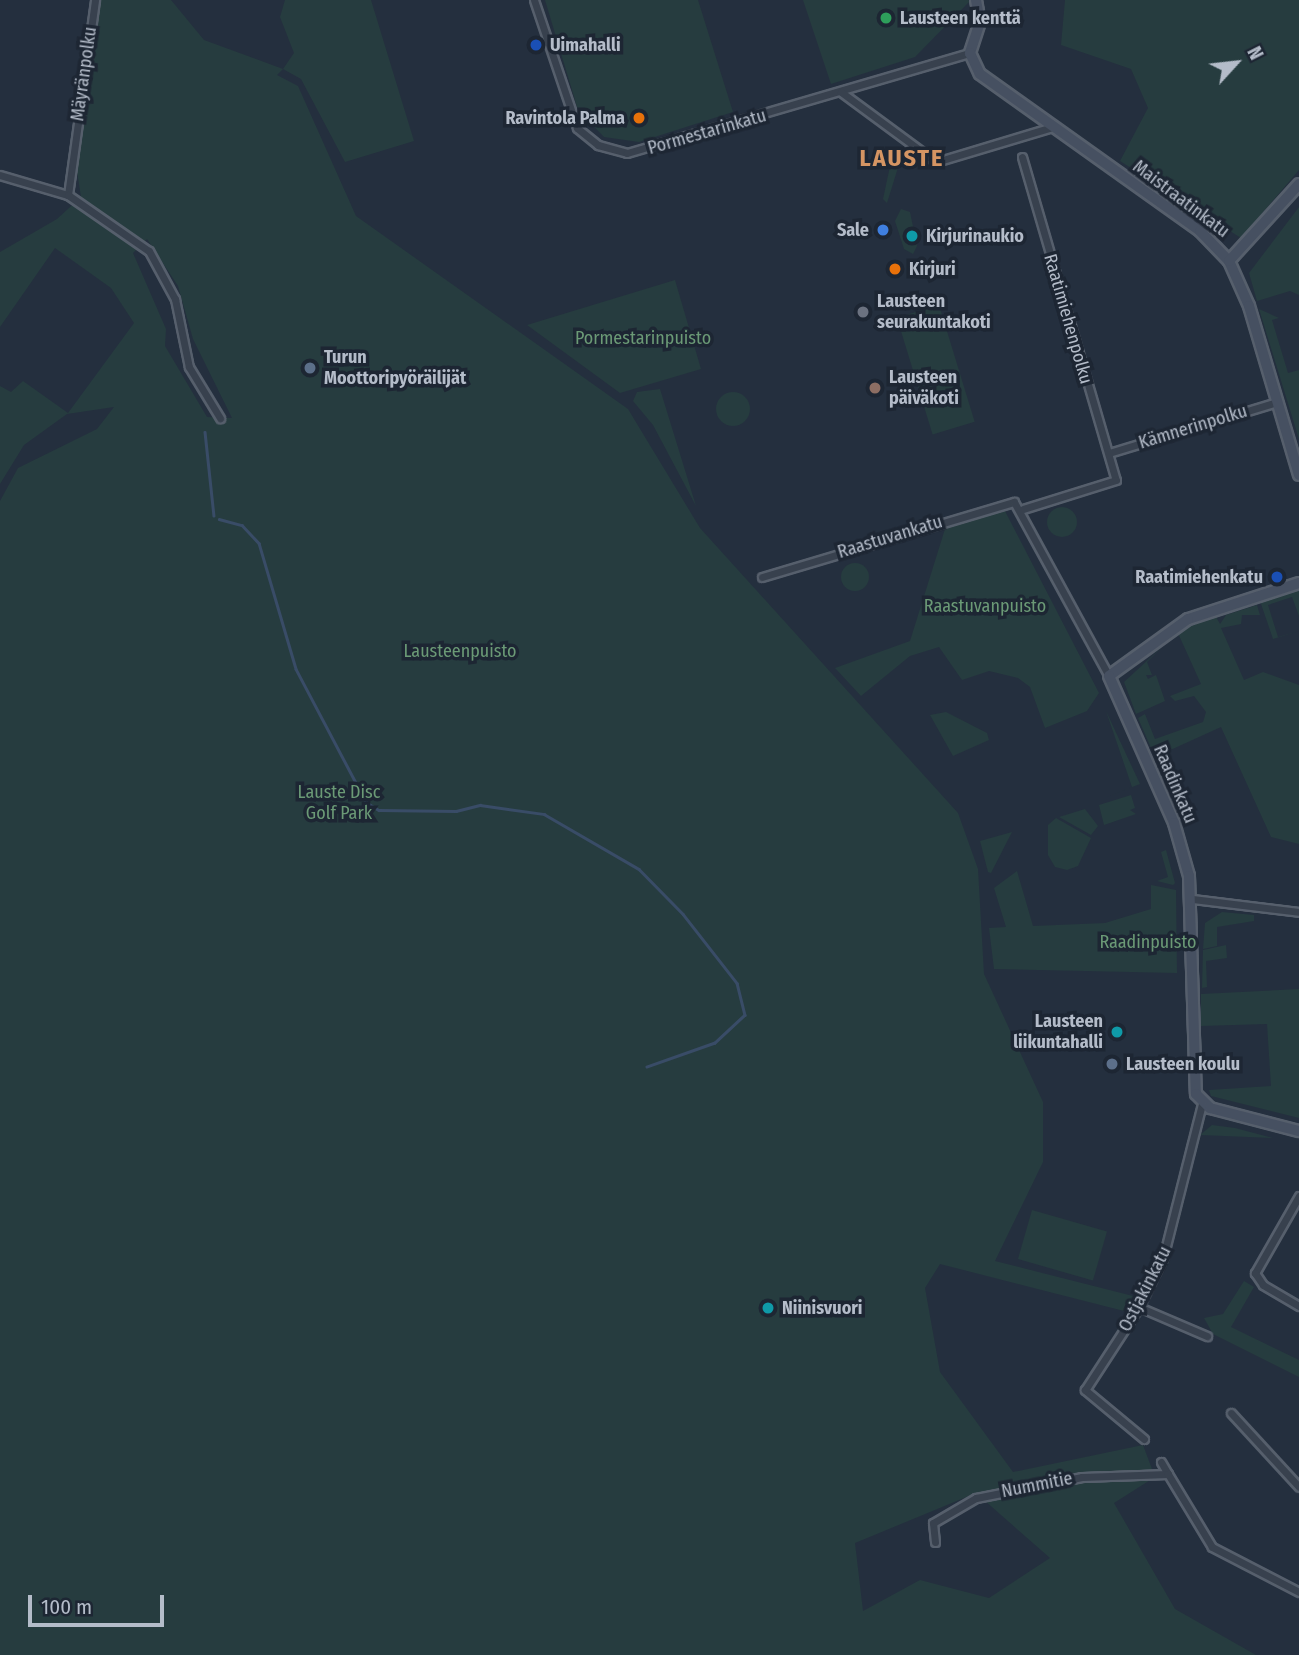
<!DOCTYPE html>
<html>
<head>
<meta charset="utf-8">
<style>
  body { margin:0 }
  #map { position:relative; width:1299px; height:1655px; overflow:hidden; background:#242f3e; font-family:"Fira Sans Condensed",sans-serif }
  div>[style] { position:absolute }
  .green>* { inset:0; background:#263c3f; transform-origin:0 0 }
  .round { border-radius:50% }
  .stream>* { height:2.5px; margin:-1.25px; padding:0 1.25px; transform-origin:1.25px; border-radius:1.25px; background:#394c67 }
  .roads { filter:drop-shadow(2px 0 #565f6c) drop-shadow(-2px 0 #565f6c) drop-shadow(0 2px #565f6c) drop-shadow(0 -2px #565f6c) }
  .street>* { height:7px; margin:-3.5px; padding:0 3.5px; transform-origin:3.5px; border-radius:3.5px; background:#38414e }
  .secondary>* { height:10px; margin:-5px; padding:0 5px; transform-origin:5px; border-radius:5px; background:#465061 }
  .dots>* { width:19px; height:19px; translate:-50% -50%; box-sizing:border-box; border:4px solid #1d2633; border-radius:50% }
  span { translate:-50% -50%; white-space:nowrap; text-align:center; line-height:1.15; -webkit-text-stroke:7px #1d2633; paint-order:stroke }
  .poi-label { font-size:18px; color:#b4bcc9; font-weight:700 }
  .left { translate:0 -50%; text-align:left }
  .right { translate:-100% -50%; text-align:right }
  .street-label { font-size:18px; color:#b4bcc9 }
  .park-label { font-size:18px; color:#6b9a76 }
  .district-label { font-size:24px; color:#d59563; font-weight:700; letter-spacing:2px }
  .north { position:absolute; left:1201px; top:28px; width:70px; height:70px; -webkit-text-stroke:5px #1d2633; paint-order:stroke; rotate:63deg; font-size:19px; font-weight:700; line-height:28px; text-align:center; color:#b4bcc9 }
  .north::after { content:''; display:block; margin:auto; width:24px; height:32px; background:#b4bcc9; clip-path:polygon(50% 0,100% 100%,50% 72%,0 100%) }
  .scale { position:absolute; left:28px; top:1595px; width:136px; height:32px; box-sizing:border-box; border:4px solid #b4bcc9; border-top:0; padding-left:9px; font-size:21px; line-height:24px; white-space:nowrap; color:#b4bcc9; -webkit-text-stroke:5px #1d2633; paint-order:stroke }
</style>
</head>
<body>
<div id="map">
  <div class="green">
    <i style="clip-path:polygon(evenodd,99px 0,171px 0,204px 40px,283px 69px,294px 53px,280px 17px,285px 0,371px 0,414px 141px,345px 162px,301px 79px,283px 69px,277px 75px,298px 86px,356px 216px,628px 409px,700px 528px,958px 813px,978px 869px,984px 974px,1043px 1102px,1043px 1162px,995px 1261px,1137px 1297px,1128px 1312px,940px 1264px,925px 1288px,940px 1372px,1013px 1472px,1143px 1445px,1155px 1477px,1114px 1503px,1175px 1609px,1256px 1655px,0 1655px,0 501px,18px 468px,97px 429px,114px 407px,67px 414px,24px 445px,0 484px,0 386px,11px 392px,23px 381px,68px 413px,134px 323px,111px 288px,55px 248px,0 327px,0 252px,57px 219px,81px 197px,76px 165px,99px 0,147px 239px,178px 286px,193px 339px,232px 418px,207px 417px,165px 346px,166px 329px,133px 253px,147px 239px,99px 0,976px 1493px,1050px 1558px,989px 1598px,920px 1580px,863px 1611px,855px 1543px,976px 1493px)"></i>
    <i style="clip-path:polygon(545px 0,698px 0,733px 112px,639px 142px,604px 137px,578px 110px)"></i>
    <i style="clip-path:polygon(803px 0,968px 0,970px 1px,915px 57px,831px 84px)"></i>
    <i style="clip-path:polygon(1065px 0,1299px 0,1299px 170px,1241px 238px,1120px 161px,1148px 108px,1131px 69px,1061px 45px)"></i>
    <i style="clip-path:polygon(893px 152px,901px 158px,887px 203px,883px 199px)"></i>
    <i style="clip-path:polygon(1299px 207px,1299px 295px,1290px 291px,1257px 301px,1249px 273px)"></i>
    <i style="clip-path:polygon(901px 209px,910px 212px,917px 246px,913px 254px,904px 249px,895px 221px)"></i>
    <i style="clip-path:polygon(675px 280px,701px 369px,620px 393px,527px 325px)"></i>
    <i style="left:939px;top:305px;width:122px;height:44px;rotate:73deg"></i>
    <i style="clip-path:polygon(1259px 309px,1279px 318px,1272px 320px,1288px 373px,1299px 370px,1299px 439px)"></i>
    <i style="clip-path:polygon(660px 389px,696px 506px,653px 425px,633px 401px,637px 392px)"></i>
    <i class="round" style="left:716px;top:392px;width:34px;height:34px"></i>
    <i class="round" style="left:1047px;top:507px;width:30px;height:30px"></i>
    <i style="clip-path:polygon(1005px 511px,1099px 693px,1087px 711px,1045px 728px,1030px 687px,1018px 678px,989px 671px,962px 680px,939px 647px,910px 656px,861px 696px,835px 668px,910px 641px,945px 529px)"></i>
    <i class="round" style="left:841px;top:563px;width:28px;height:28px"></i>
    <i style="clip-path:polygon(1299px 590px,1299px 616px,1292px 597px,1268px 605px,1278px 637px,1299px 631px,1273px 639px,1260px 601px)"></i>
    <i style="clip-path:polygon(1257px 605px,1260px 615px,1242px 615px,1241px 624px,1221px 628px,1244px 680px,1263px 672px,1299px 685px,1299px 844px,1271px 837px,1221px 727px,1155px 757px,1138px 718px,1145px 714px,1155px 739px,1203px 722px,1206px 712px,1194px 696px,1175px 701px,1170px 696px,1201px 684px,1177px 631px,1215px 615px,1220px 624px,1226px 615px)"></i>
    <i style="clip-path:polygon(1162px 647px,1147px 662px,1152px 675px,1146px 675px,1148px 679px,1156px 675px,1165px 701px,1136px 714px,1124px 682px)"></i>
    <i style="clip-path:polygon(1106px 711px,1140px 784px,1099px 800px,1132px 787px)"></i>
    <i style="clip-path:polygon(946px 712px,987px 733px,989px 740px,953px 756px,930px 715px)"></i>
    <i style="clip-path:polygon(1131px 795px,1135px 808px,1130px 810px,1136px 814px,1104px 825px,1099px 805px)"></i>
    <i style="clip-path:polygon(1085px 809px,1098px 826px,1091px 835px,1059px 817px)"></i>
    <i style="clip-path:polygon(1056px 818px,1091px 838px,1078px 866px,1067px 870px,1055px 867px,1048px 855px,1048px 825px)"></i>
    <i style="clip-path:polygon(1012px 832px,991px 873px,988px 872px,980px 841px)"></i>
    <i style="clip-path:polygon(1166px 850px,1175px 883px,1173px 885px,1157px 881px,1168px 877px,1161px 852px)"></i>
    <i style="clip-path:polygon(1017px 871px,1033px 926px,1105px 923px,1151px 909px,1151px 885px,1176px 890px,1177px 973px,994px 969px,989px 928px,1006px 927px,994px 888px)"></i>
    <i style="clip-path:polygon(1222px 912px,1254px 915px,1254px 921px,1217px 927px,1217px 946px,1203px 949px,1205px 923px)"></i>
    <i style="clip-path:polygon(1226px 945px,1227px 958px,1206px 961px,1207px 987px,1202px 988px,1203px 950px)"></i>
    <i style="clip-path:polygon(1299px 989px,1299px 1118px,1211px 1096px,1209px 1090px,1271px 1086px,1267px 1024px,1201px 1026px,1201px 994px)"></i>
    <i style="clip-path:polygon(1212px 1125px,1235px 1128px,1273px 1138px,1200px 1135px)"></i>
    <i style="left:1032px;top:1210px;width:78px;height:51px;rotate:16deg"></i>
    <i style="clip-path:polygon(1244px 1281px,1254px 1287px,1231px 1327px,1299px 1360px,1299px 1377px,1213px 1334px,1204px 1318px,1223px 1314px)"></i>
  </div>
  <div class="stream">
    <i style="left:205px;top:432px;width:84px;rotate:83.9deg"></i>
    <i style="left:219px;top:519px;width:24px;rotate:15deg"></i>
    <i style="left:242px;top:525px;width:25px;rotate:47deg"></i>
    <i style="left:259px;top:543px;width:131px;rotate:73.6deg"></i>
    <i style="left:296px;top:669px;width:150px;rotate:62.2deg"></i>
    <i style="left:366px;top:802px;width:15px;rotate:32deg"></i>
    <i style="left:379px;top:810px;width:77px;rotate:0.7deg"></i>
    <i style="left:456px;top:811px;width:25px;rotate:-14deg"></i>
    <i style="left:480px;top:805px;width:65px;rotate:8deg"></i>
    <i style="left:544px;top:814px;width:110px;rotate:30.1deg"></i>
    <i style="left:639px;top:869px;width:63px;rotate:45.6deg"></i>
    <i style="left:683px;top:914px;width:88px;rotate:52deg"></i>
    <i style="left:737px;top:983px;width:33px;rotate:76deg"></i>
    <i style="left:745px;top:1015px;width:41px;rotate:137deg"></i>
    <i style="left:715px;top:1043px;width:72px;rotate:160.6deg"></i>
  </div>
  <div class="roads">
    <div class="street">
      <i style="left:534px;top:0;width:135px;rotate:71.4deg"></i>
      <i style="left:577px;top:128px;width:27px;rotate:39deg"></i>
      <i style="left:598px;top:145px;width:30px;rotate:15deg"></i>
      <i style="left:627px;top:153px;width:357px;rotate:-16.3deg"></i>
      <i style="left:841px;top:92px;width:118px;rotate:36.4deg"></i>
      <i style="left:936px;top:162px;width:122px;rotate:-16.7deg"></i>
      <i style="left:1022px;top:157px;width:336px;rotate:73.8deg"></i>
      <i style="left:1116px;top:480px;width:97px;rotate:162.7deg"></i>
      <i style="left:0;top:175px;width:71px;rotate:16.4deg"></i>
      <i style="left:68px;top:195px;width:197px;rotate:-82.1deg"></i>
      <i style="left:68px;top:195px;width:98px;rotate:34.7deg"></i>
      <i style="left:149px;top:251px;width:55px;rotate:61.6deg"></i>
      <i style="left:175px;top:299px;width:69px;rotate:78.4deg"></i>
      <i style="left:189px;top:367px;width:60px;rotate:58.7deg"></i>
      <i style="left:1109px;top:453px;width:176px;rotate:-16.9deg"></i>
      <i style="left:762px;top:577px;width:263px;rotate:-16.6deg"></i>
      <i style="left:1014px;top:502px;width:198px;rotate:61.4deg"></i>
      <i style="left:1192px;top:899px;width:108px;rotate:6.9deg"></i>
      <i style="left:1299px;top:1196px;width:89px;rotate:119.7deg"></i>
      <i style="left:1255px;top:1273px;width:14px;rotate:56deg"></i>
      <i style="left:1263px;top:1285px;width:42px;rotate:30.3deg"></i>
      <i style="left:1139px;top:1307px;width:74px;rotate:23.1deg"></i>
      <i style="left:1231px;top:1413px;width:100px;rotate:47.4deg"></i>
      <i style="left:1144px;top:1439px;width:77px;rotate:-140.3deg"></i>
      <i style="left:1085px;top:1390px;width:99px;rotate:-57deg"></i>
      <i style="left:1139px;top:1307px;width:55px;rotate:-63.9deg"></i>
      <i style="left:1163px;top:1258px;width:159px;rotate:-75.8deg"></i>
      <i style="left:1161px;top:1462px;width:14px;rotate:60deg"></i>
      <i style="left:935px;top:1542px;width:19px;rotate:-96deg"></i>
      <i style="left:933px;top:1523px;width:50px;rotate:-30.2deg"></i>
      <i style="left:976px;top:1498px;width:108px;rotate:-11.2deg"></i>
      <i style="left:1082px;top:1477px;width:86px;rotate:-2deg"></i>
      <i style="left:1168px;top:1474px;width:85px;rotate:58.9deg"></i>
      <i style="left:1212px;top:1547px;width:98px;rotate:27.3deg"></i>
    </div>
    <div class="secondary">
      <i style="left:976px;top:0;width:22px;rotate:80deg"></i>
      <i style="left:980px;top:22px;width:33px;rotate:108deg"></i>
      <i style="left:970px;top:53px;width:23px;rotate:65deg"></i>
      <i style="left:980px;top:74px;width:270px;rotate:35.5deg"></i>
      <i style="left:1200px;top:231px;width:42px;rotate:46deg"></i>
      <i style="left:1229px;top:261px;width:49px;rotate:66deg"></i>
      <i style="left:1249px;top:306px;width:176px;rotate:73.5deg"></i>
      <i style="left:1229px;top:261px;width:104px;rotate:-47.7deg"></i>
      <i style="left:1299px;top:583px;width:117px;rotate:162deg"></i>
      <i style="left:1188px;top:619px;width:97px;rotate:144.2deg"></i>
      <i style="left:1109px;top:676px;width:161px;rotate:66.1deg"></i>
      <i style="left:1174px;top:823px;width:55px;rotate:74.2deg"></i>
      <i style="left:1189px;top:876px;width:218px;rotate:88.2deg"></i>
      <i style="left:1196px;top:1094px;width:20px;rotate:45deg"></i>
      <i style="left:1210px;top:1108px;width:92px;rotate:14.5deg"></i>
    </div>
  </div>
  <div class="dots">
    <i style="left:886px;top:18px;background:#2e9e5b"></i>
    <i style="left:536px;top:45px;background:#1a4fb4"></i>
    <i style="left:639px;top:118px;background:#e8710a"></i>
    <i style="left:883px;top:230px;background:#3f7fe0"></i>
    <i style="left:912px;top:236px;background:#0f9aa8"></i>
    <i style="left:895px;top:269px;background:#e8710a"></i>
    <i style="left:863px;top:312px;background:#6b7280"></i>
    <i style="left:310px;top:368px;background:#5c6f8a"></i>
    <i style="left:875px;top:388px;background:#8d6e63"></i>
    <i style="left:1277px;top:577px;background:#1a4fb4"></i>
    <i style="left:1117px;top:1032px;background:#0f9aa8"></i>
    <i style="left:1112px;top:1064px;background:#5c6f8a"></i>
    <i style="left:768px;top:1308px;background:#0f9aa8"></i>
  </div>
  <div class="poi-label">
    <span class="left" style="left:900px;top:18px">Lausteen kenttä</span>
    <span class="left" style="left:550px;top:45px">Uimahalli</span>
    <span class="right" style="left:625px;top:118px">Ravintola Palma</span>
    <span class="right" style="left:869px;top:230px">Sale</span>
    <span class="left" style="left:926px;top:236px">Kirjurinaukio</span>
    <span class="left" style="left:909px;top:269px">Kirjuri</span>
    <span class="left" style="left:877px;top:312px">Lausteen<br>seurakuntakoti</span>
    <span class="left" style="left:324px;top:368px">Turun<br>Moottoripyöräilijät</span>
    <span class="left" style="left:889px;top:388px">Lausteen<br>päiväkoti</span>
    <span class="right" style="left:1263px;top:577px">Raatimiehenkatu</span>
    <span class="right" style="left:1103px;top:1032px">Lausteen<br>liikuntahalli</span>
    <span class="left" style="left:1126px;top:1064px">Lausteen koulu</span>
    <span class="left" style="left:782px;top:1308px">Niinisvuori</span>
  </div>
  <div class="street-label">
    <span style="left:84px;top:74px;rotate:-82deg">Mäyränpolku</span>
    <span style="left:707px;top:132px;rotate:-16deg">Pormestarinkatu</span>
    <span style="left:1181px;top:199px;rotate:37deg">Maistraatinkatu</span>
    <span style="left:1068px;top:319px;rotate:74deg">Raatimiehenpolku</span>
    <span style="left:1193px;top:427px;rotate:-17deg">Kämnerinpolku</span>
    <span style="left:890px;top:537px;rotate:-17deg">Raastuvankatu</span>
    <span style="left:1175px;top:784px;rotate:67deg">Raadinkatu</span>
    <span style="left:1145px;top:1289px;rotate:-63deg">Ostjakinkatu</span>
    <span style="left:1037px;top:1485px;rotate:-11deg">Nummitie</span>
  </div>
  <div class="park-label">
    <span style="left:643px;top:338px">Pormestarinpuisto</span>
    <span style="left:985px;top:606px">Raastuvanpuisto</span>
    <span style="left:460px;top:651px">Lausteenpuisto</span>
    <span style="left:339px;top:803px">Lauste Disc<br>Golf Park</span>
    <span style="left:1148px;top:942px">Raadinpuisto</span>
  </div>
  <div class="district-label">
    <span style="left:902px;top:159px">LAUSTE</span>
  </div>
  <div class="north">N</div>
  <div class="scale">100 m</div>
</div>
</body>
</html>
